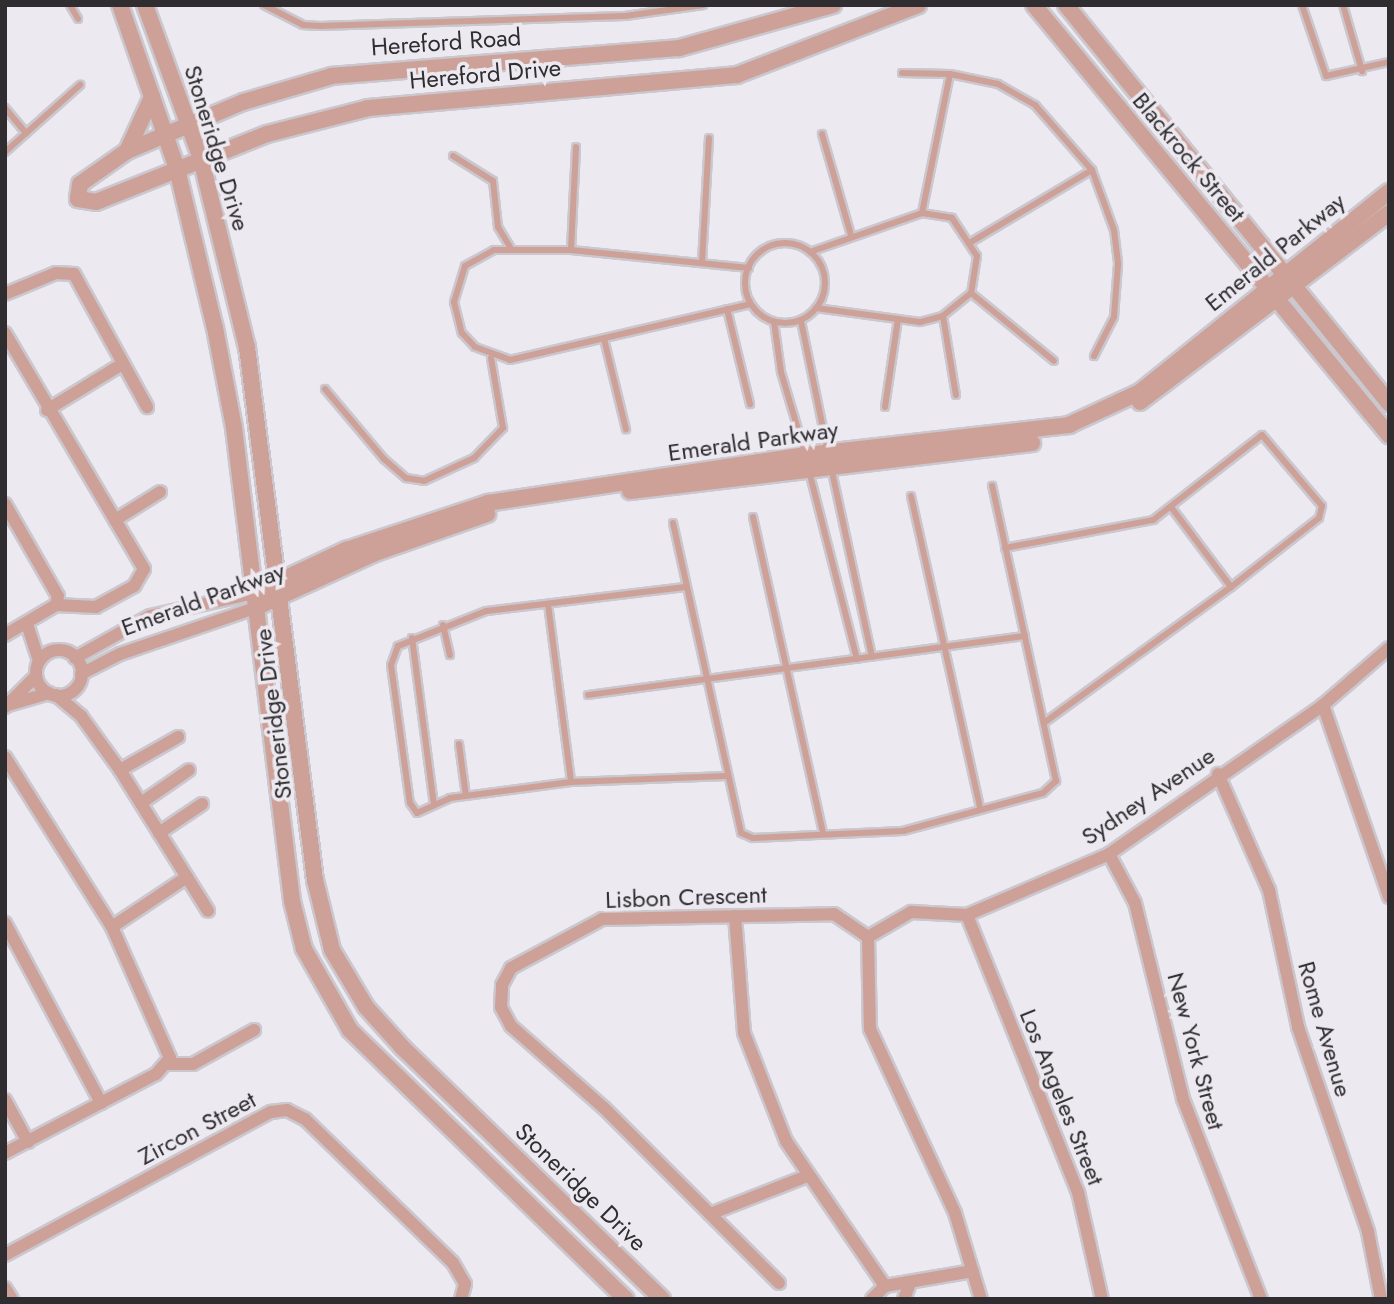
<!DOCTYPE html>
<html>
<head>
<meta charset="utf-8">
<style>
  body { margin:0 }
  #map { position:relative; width:1394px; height:1304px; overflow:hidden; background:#ede9f1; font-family:Jost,sans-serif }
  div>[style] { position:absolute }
  .roads { filter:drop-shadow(2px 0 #cbc7ce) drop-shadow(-2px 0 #cbc7ce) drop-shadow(0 2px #cbc7ce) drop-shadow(0 -2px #cbc7ce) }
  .service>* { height:6px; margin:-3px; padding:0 3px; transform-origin:3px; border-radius:3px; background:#cda198 }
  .service>.ring { margin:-3px; padding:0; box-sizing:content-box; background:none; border:6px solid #cda198; border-radius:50% }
  .minor>* { height:12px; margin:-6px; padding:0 6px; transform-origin:6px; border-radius:6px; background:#cda198 }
  .minor>.ring { margin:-6px; padding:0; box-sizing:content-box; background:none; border:12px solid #cda198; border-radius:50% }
  .tertiary>* { height:16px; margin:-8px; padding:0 8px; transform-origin:8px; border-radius:8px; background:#cda198 }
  span { translate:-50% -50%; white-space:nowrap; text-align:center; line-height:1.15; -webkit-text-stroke:7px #ede9f1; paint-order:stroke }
  .street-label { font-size:24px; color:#2f2d30 }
  .frame { position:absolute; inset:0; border:7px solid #2f2d30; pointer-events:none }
</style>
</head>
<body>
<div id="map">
  <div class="roads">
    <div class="service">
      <i style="left:70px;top:5px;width:16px;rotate:60deg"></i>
      <i style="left:264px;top:5px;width:44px;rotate:27.1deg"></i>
      <i style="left:303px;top:25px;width:17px;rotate:3deg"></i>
      <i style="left:320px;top:26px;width:305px;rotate:-1.9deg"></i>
      <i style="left:625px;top:16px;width:79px;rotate:-8deg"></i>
      <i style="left:1302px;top:5px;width:75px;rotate:71.3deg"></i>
      <i style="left:1326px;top:76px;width:65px;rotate:-12.5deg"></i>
      <i style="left:1343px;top:5px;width:69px;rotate:73.9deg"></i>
      <i style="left:902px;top:73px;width:48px;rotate:1.2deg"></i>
      <i style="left:950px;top:74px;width:142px;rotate:101.4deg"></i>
      <i style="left:950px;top:74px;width:49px;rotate:11.8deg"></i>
      <i style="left:998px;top:84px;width:43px;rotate:29.6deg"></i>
      <i style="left:1035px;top:105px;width:86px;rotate:48.8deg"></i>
      <i style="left:1092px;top:170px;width:141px;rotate:149.2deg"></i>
      <i style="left:5px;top:108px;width:33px;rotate:50deg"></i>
      <i style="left:822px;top:134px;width:105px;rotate:74deg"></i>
      <i style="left:5px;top:152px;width:101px;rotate:-41.8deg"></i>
      <i style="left:453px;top:156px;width:47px;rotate:32deg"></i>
      <i style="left:493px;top:181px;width:46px;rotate:83.8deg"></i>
      <i style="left:498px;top:227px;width:26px;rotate:59deg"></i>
      <i style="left:1092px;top:170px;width:64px;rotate:69.9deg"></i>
      <i style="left:1114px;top:230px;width:34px;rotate:83deg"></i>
      <i style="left:1118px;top:264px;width:53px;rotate:94.3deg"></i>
      <i style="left:1114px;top:317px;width:44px;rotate:117.1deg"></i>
      <i class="ring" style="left:745px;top:243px;width:74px;height:74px"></i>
      <i style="left:571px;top:250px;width:103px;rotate:-87.2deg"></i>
      <i style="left:810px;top:252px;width:119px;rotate:-19.2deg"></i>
      <i style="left:922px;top:213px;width:30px;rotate:9deg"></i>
      <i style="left:952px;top:218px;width:45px;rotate:56.7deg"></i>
      <i style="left:977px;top:256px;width:37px;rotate:99deg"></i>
      <i style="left:971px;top:293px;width:36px;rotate:141deg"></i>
      <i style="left:943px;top:316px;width:24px;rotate:165deg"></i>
      <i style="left:920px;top:322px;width:105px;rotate:-172.3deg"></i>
      <i style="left:702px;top:263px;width:125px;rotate:-86.8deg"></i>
      <i style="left:749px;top:268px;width:179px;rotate:-174.2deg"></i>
      <i style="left:571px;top:250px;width:77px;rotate:180deg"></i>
      <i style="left:494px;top:250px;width:33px;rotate:151deg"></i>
      <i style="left:465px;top:266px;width:38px;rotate:107deg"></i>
      <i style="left:454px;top:302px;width:32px;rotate:76deg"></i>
      <i style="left:462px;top:333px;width:19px;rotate:47deg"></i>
      <i style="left:475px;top:347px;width:37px;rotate:20deg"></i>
      <i style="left:510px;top:360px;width:247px;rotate:-13.1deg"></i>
      <i style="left:971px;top:293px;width:107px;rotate:39.3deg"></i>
      <i style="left:727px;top:309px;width:98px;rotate:76.4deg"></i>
      <i style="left:943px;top:316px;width:80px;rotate:80.7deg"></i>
      <i style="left:801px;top:321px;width:135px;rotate:78.4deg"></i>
      <i style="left:774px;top:322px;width:50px;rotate:82deg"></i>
      <i style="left:781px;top:372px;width:84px;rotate:73.5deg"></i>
      <i style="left:604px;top:339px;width:93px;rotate:76.3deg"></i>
      <i style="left:325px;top:389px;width:92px;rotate:49.9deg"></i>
      <i style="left:384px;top:459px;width:29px;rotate:41deg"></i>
      <i style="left:406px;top:478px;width:18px;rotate:9deg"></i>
      <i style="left:424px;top:481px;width:55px;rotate:-24.7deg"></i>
      <i style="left:474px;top:458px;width:42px;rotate:-46deg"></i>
      <i style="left:503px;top:428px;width:71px;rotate:-99.7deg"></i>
      <i style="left:885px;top:407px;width:89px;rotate:-81.6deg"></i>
      <i style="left:831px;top:467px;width:194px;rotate:77.8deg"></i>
      <i style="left:809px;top:471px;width:194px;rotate:75.7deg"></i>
      <i style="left:911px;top:496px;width:320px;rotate:77.5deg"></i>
      <i style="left:1171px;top:507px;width:100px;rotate:53.1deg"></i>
      <i style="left:753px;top:517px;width:324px;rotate:77.5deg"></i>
      <i style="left:673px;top:523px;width:317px;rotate:77.6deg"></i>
      <i style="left:741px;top:833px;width:13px;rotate:23deg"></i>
      <i style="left:753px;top:838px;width:150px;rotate:-2.7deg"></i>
      <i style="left:903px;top:831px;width:145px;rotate:-15.2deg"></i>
      <i style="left:1043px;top:793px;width:18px;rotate:-43deg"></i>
      <i style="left:1056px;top:781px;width:302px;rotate:-102.2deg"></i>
      <i style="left:1005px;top:548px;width:151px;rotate:-10.7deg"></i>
      <i style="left:1153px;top:520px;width:138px;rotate:-37.9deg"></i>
      <i style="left:1262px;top:435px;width:93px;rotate:49.8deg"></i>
      <i style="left:1322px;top:506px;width:12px;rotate:104deg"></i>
      <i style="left:1319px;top:518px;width:112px;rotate:141.9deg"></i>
      <i style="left:1231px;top:587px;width:231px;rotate:144deg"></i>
      <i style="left:685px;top:587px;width:200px;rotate:173.1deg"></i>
      <i style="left:486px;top:611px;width:95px;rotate:158.3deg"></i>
      <i style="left:398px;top:646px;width:20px;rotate:110deg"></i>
      <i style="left:391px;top:665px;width:139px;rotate:82.2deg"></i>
      <i style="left:410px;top:803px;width:12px;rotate:55deg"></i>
      <i style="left:417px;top:813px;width:36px;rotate:-24deg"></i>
      <i style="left:450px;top:798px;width:122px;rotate:-7.5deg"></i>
      <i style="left:571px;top:782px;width:155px;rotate:-2.2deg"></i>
      <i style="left:548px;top:604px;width:179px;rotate:82.6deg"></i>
      <i style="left:443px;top:625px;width:31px;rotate:77deg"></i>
      <i style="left:412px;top:638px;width:168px;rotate:82.5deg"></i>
      <i style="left:588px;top:695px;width:441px;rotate:-7.7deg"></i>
      <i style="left:459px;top:744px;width:52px;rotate:82.3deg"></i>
    </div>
    <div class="minor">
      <i style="left:5px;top:294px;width:55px;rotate:-22.4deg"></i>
      <i style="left:56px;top:273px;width:18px;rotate:3deg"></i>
      <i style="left:74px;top:274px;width:152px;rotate:61.2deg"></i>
      <i style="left:5px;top:333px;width:274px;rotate:59.5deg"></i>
      <i style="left:144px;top:569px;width:20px;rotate:120deg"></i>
      <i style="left:134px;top:586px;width:43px;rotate:151.1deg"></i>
      <i style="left:96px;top:607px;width:40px;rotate:-177.1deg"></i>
      <i style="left:47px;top:410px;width:88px;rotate:-31.5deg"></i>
      <i style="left:5px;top:504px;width:106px;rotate:60.1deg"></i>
      <i style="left:58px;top:596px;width:9px;rotate:103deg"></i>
      <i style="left:56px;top:605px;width:59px;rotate:149.5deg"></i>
      <i style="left:115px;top:520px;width:53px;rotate:-31.9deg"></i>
      <i style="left:27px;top:624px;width:39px;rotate:72deg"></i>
      <i class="ring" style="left:36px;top:650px;width:34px;height:34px"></i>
      <i style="left:75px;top:658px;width:86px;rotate:-29.2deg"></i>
      <i style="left:150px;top:616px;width:107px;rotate:-12.5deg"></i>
      <i style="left:81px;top:674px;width:44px;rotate:-27.1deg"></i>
      <i style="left:120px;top:654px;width:143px;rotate:-18.8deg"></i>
      <i style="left:56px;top:695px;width:33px;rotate:40deg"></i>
      <i style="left:81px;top:716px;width:67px;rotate:54.2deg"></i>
      <i style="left:120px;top:770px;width:166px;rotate:58deg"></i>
      <i style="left:8px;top:705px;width:43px;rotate:-16.3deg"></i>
      <i style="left:1323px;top:705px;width:203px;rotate:71deg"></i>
      <i style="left:5px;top:707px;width:44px;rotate:-45deg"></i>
      <i style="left:5px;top:757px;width:201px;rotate:57.8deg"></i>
      <i style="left:112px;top:927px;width:143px;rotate:66.1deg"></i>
      <i style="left:170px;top:1058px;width:21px;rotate:131deg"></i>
      <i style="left:156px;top:1074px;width:170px;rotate:152.4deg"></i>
      <i style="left:120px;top:770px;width:67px;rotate:-29.6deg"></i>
      <i style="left:1218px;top:774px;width:127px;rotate:66.3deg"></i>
      <i style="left:1269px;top:890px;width:140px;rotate:78deg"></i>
      <i style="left:1298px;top:1027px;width:217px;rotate:71.1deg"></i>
      <i style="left:1368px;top:1232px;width:68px;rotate:79deg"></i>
      <i style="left:141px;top:803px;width:58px;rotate:-34.5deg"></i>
      <i style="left:159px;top:833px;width:52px;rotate:-34deg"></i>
      <i style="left:1109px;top:854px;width:55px;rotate:62deg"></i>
      <i style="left:1135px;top:903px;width:202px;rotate:76.2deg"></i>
      <i style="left:1183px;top:1099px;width:215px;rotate:68.7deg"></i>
      <i style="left:967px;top:915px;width:298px;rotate:68.2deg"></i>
      <i style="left:1078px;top:1192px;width:110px;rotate:77.4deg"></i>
      <i style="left:735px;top:916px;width:117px;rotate:85.6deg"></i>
      <i style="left:744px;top:1033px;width:116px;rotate:68.7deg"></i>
      <i style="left:786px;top:1141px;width:176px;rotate:55.7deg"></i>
      <i style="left:5px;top:923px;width:204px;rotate:61.9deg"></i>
      <i style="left:112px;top:927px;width:90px;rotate:-33.7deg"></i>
      <i style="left:868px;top:937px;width:50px;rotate:-30.2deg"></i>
      <i style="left:911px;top:912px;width:56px;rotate:3.1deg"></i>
      <i style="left:967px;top:915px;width:155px;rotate:-23.2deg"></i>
      <i style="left:1109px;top:854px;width:261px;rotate:-34.8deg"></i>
      <i style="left:1323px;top:705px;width:87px;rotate:-40.8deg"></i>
      <i style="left:868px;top:937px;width:92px;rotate:88.8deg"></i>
      <i style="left:870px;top:1029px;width:203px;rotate:65.2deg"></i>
      <i style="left:955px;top:1213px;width:90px;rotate:73.2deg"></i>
      <i style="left:169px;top:1064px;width:24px"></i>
      <i style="left:193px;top:1064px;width:70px;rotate:-29.1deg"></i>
      <i style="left:5px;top:1100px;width:48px;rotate:61.3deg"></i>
      <i style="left:710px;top:1214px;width:102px;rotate:-21.3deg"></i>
      <i style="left:5px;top:1255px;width:302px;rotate:-28.3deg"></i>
      <i style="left:271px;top:1112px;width:16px;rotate:-7deg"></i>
      <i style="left:287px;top:1110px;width:20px;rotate:27deg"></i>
      <i style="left:305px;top:1119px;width:206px;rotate:44.2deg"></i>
      <i style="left:453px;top:1263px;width:24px;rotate:60deg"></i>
      <i style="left:465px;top:1284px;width:16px;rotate:105deg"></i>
      <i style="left:779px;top:1283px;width:247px;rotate:-135deg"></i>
      <i style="left:604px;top:1108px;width:124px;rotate:-138.6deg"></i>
      <i style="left:511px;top:1026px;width:21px;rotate:-118deg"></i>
      <i style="left:501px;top:1007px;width:22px;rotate:-87deg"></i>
      <i style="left:502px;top:985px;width:19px;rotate:-62deg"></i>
      <i style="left:511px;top:968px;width:103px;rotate:-28.3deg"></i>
      <i style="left:602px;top:919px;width:232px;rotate:-1.2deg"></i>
      <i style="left:834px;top:914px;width:41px;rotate:34.1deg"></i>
      <i style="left:5px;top:1288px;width:13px;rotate:58deg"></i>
      <i style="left:872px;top:1299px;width:18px;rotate:-45deg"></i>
      <i style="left:885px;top:1286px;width:89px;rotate:-9.7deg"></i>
      <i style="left:904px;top:1299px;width:17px;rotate:-69deg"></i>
    </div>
    <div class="tertiary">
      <i style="left:120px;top:5px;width:174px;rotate:70.8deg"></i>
      <i style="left:177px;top:169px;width:163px;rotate:76.6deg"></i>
      <i style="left:215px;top:328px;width:102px;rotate:79.2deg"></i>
      <i style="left:234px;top:428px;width:477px;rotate:83deg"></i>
      <i style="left:292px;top:901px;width:49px;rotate:76deg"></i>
      <i style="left:304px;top:949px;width:93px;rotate:60.4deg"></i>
      <i style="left:350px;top:1030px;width:385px;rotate:44.3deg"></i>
      <i style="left:145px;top:5px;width:164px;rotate:70deg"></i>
      <i style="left:201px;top:159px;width:194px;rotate:76.3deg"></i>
      <i style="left:247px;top:347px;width:537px;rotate:82.73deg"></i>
      <i style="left:315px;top:880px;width:72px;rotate:76.3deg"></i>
      <i style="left:332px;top:950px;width:66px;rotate:59.2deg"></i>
      <i style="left:366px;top:1007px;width:54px;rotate:48deg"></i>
      <i style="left:402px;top:1047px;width:362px;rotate:44.1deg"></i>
      <i style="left:833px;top:5px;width:160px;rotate:164.4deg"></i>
      <i style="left:679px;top:48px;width:348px;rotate:175.4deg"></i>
      <i style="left:332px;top:76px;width:93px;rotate:163.7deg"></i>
      <i style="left:243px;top:102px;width:126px;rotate:157.1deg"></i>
      <i style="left:127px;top:151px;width:57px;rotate:144.9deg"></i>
      <i style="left:80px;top:184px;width:15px;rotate:98deg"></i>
      <i style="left:78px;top:199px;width:18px;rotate:9deg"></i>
      <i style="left:96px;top:202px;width:184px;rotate:-21.7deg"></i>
      <i style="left:267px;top:134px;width:104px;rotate:-14.4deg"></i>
      <i style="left:368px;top:108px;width:370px;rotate:-5.1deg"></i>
      <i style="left:737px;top:75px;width:194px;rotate:-21.1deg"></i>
      <i style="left:1034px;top:5px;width:558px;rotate:50.46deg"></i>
      <i style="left:1066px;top:5px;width:513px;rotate:50.94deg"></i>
      <i style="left:127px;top:151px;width:60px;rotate:-65.2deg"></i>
      <i style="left:1140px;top:402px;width:313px;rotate:-37.2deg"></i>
      <i style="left:630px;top:491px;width:405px;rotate:-6.8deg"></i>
      <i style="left:254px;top:593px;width:102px;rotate:-25.1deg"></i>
      <i style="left:346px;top:550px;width:150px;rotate:-18.3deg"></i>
      <i style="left:488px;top:503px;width:322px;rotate:-8.6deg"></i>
      <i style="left:806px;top:455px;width:265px;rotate:-6.5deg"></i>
      <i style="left:1069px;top:425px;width:78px;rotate:-24.9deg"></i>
      <i style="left:1140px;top:392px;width:319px;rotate:-38.8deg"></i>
      <i style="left:255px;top:608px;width:132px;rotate:-24.6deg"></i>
      <i style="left:375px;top:553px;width:119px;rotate:-19.2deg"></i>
    </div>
  </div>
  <div class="street-label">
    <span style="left:446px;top:42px;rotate:-4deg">Hereford Road</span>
    <span style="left:485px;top:74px;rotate:-5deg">Hereford Drive</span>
    <span style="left:217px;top:148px;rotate:73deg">Stoneridge Drive</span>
    <span style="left:1189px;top:157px;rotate:50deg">Blackrock Street</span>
    <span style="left:1275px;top:252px;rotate:-39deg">Emerald Parkway</span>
    <span style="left:753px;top:441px;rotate:-8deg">Emerald Parkway</span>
    <span style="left:203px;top:599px;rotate:-20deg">Emerald Parkway</span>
    <span style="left:273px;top:714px;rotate:-97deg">Stoneridge Drive</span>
    <span style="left:1148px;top:796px;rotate:-34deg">Sydney Avenue</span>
    <span style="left:686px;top:897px;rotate:-2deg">Lisbon Crescent</span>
    <span style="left:1325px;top:1029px;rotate:74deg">Rome Avenue</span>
    <span style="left:1196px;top:1051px;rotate:75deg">New York Street</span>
    <span style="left:1062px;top:1097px;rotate:68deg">Los Angeles Street</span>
    <span style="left:197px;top:1128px;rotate:-28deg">Zircon Street</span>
    <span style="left:581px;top:1187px;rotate:44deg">Stoneridge Drive</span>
  </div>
  <div class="frame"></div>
</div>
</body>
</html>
